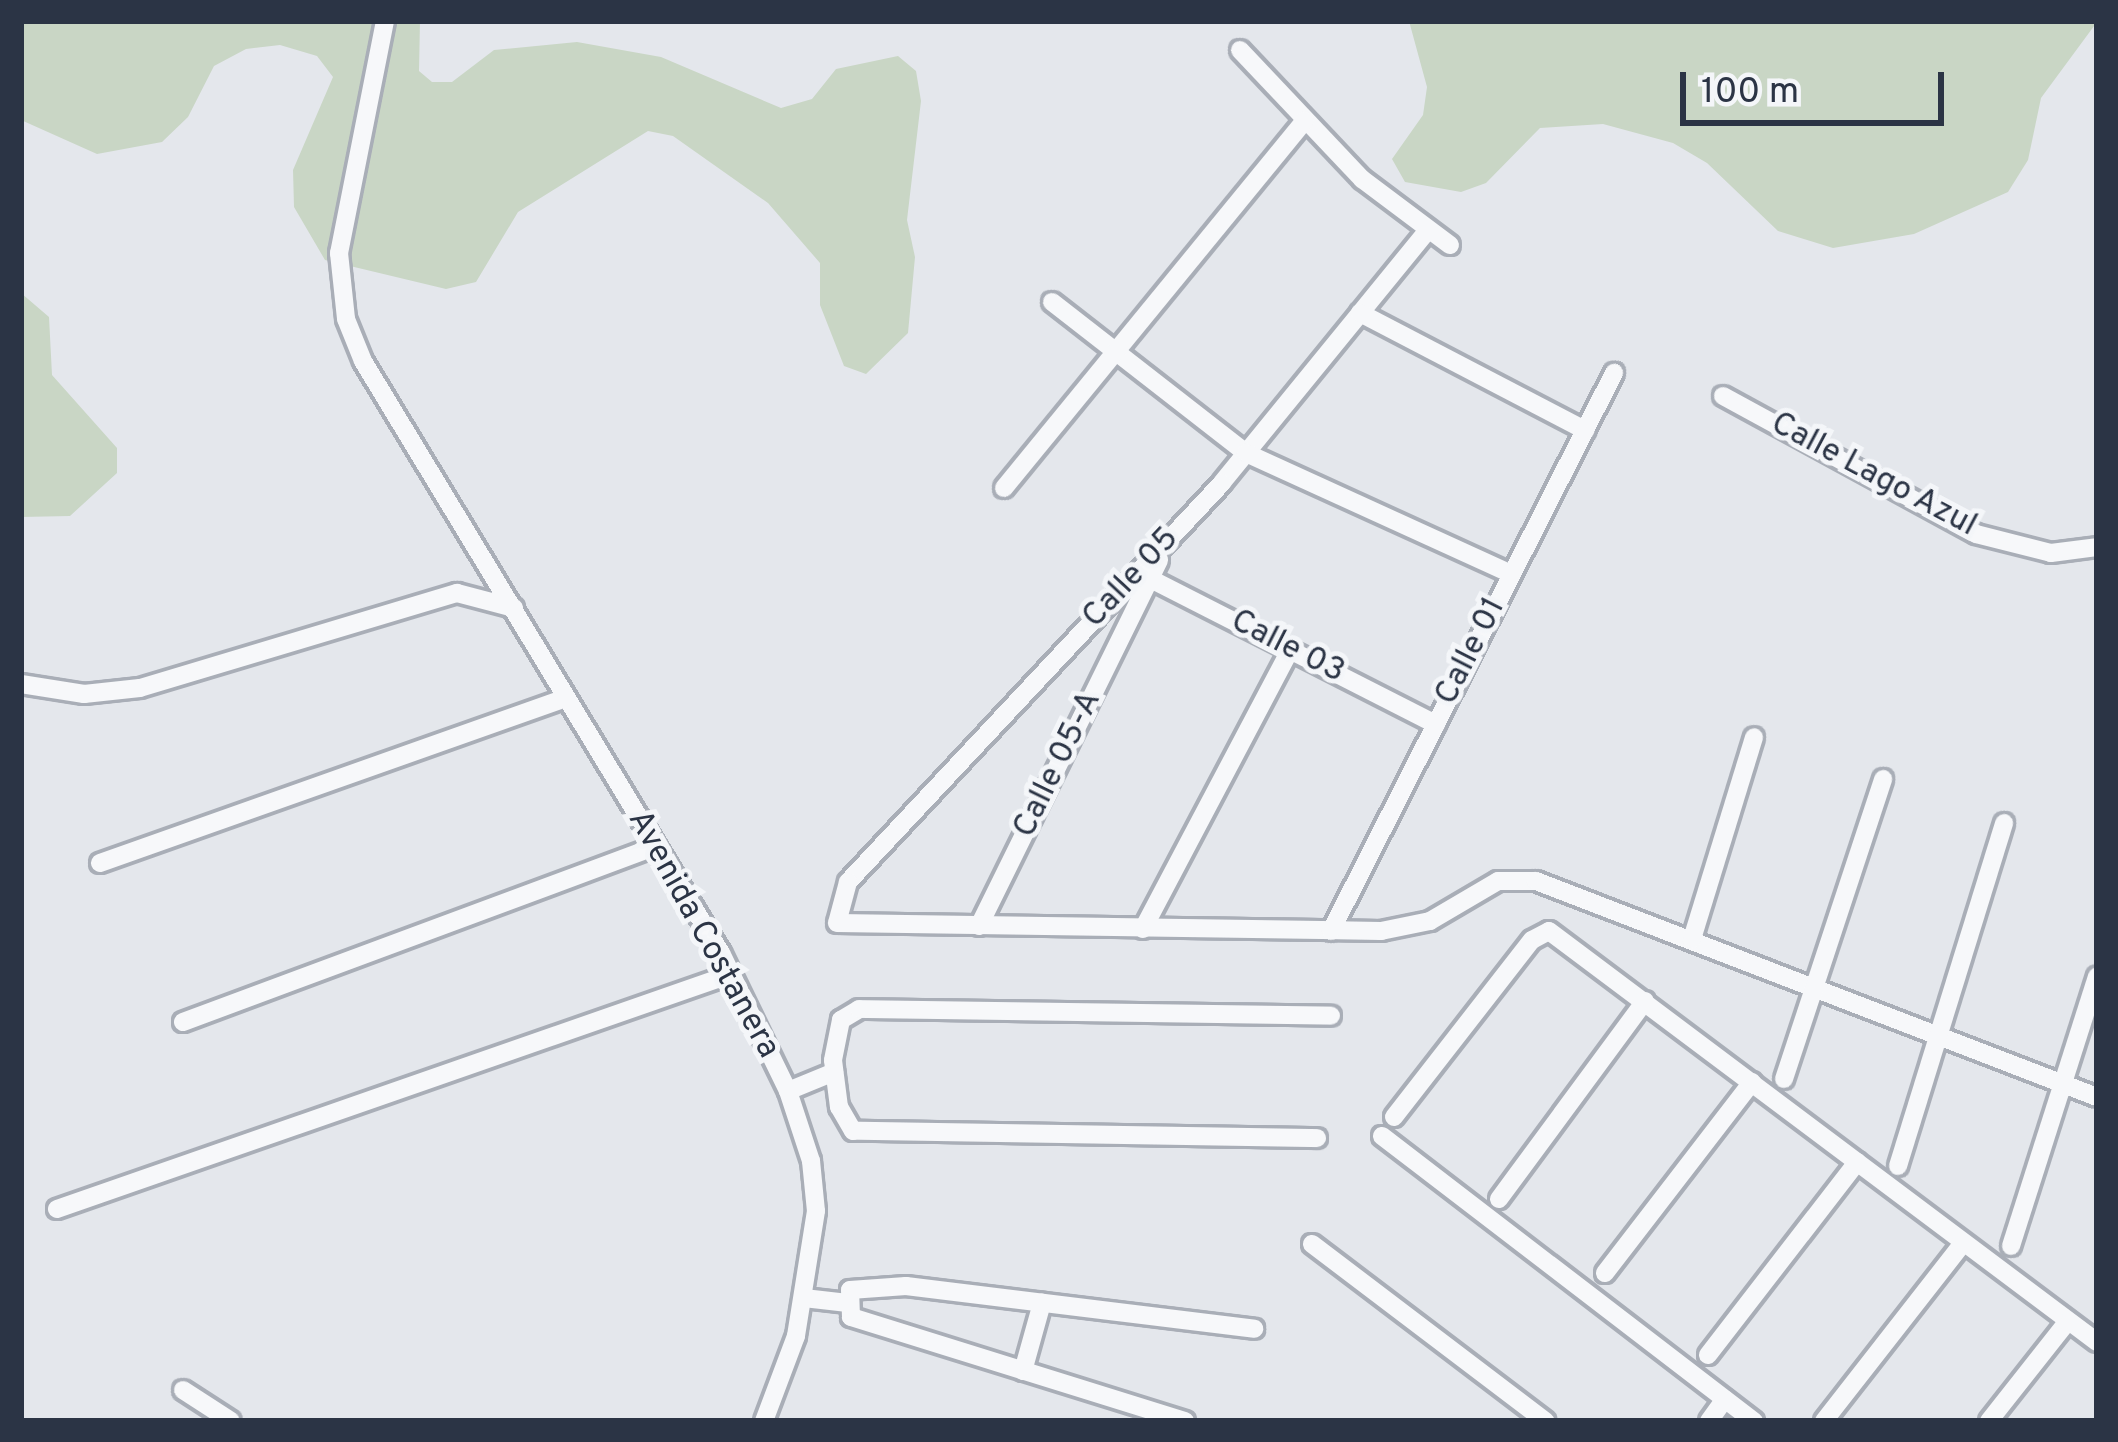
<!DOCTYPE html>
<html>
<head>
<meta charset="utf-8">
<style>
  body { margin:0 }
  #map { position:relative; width:2118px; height:1442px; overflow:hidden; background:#e4e7ec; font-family:Overpass,sans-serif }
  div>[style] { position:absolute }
  .green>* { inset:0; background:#c9d6c5 }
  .roads { filter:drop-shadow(3px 0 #a9aeb7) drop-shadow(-3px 0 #a9aeb7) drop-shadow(0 3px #a9aeb7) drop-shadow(0 -3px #a9aeb7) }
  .minor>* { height:18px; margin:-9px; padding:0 9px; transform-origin:9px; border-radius:9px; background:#f7f8fa }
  span { translate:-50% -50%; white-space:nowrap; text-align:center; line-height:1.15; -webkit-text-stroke:10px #f4f6f9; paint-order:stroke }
  .street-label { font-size:33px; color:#2b3445 }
  .frame { position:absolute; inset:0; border:24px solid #2b3445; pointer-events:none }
  .scale { position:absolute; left:1680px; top:72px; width:264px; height:54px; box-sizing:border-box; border:6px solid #2b3445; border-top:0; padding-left:15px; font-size:36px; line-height:42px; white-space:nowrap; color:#2b3445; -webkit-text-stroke:9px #f4f6f9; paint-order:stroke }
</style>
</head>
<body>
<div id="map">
  <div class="green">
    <i style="clip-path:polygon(21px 21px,420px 21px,419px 71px,432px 82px,452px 82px,494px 50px,577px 42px,661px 57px,781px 108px,812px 99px,836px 69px,898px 56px,916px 71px,921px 101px,907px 220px,915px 257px,908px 333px,866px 374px,844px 366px,820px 305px,820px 263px,768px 203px,673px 136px,648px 131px,518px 212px,476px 282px,446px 289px,325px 260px,294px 207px,293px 170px,333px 77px,317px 56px,280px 45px,246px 49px,214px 66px,188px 117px,162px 142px,97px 154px,21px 120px)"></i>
    <i style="clip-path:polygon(1409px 21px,2097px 21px,2097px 22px,2041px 98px,2028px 160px,2008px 192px,1914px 234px,1833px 248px,1778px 231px,1707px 163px,1673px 143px,1603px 124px,1540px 128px,1486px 183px,1461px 192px,1405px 182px,1392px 159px,1423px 115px,1427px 87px)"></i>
    <i style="clip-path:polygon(21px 293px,49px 317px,52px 375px,117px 448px,117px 473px,70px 516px,21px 517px)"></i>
  </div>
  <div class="roads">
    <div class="minor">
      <i style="left:385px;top:21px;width:237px;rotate:101.2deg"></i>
      <i style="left:339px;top:253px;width:66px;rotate:83.9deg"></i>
      <i style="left:346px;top:319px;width:45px;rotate:68deg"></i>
      <i style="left:363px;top:361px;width:692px;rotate:58.84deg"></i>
      <i style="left:721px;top:953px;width:153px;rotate:64.1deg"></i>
      <i style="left:788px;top:1091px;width:74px;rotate:71.8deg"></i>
      <i style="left:811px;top:1161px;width:50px;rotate:84.3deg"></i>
      <i style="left:816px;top:1211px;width:127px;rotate:99.1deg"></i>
      <i style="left:796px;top:1336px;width:91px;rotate:110.6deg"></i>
      <i style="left:1240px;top:50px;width:178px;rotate:46.6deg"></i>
      <i style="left:1362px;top:179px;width:110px;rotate:36.9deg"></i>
      <i style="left:1428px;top:230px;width:326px;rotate:129.2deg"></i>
      <i style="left:1222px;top:483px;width:547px;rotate:133.15deg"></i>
      <i style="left:848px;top:882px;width:42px;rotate:105deg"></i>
      <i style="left:837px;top:923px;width:544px;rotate:0.84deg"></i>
      <i style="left:1381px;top:931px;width:50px;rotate:-11.5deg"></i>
      <i style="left:1430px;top:921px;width:79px;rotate:-30.5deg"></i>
      <i style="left:1498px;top:881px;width:38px"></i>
      <i style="left:1536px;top:881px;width:601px;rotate:21.06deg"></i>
      <i style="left:1052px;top:302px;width:246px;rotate:37.9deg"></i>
      <i style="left:1246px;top:453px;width:292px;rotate:24.5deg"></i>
      <i style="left:1360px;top:313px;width:254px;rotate:27.5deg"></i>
      <i style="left:1723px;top:396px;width:288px;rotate:28.6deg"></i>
      <i style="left:1976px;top:534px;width:77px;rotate:14.2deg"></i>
      <i style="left:2051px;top:553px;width:46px;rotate:-7.4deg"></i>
      <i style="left:1004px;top:488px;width:475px;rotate:-50.7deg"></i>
      <i style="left:1141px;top:574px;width:331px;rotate:27deg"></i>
      <i style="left:21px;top:684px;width:64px;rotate:9deg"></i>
      <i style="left:84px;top:694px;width:56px;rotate:-6.1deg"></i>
      <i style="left:140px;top:688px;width:331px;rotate:-16.7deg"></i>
      <i style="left:457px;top:593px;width:59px;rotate:14.7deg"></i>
      <i style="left:100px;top:863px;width:492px;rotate:-19.5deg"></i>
      <i style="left:979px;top:926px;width:408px;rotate:-63.8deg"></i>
      <i style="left:1143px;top:929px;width:315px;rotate:-62.2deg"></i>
      <i style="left:1331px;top:931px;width:626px;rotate:-63.11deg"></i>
      <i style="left:1692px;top:939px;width:211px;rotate:-72.9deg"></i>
      <i style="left:183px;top:1022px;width:502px;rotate:-20.38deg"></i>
      <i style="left:1784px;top:1079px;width:316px;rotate:-71.7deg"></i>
      <i style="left:788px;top:1091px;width:50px;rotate:-22.4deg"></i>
      <i style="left:1394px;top:1117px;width:224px;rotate:-52.1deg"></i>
      <i style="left:1532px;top:940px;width:19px;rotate:-28deg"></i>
      <i style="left:1549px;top:931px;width:685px;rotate:36.87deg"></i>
      <i style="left:1382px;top:1136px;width:469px;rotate:37.5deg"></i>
      <i style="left:1317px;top:1138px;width:464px;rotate:-179.1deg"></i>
      <i style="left:853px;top:1131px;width:28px;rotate:-120deg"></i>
      <i style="left:839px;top:1107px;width:47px;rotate:-97.3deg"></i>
      <i style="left:833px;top:1060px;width:41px;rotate:-78.7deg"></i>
      <i style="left:841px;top:1020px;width:21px;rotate:-31deg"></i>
      <i style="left:859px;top:1009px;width:472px;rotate:0.8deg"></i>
      <i style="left:1898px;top:1166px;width:359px;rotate:-72.8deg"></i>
      <i style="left:1499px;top:1199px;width:246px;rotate:-53.6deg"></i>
      <i style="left:57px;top:1209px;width:715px;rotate:-19.2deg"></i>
      <i style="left:1312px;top:1244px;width:293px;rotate:37.2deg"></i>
      <i style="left:2011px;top:1246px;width:283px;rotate:-72.3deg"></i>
      <i style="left:1605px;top:1273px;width:241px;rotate:-52.4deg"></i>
      <i style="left:804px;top:1298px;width:44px;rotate:6.5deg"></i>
      <i style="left:1708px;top:1355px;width:244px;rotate:-52.3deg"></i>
      <i style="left:1023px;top:1371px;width:71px;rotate:-74.4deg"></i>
      <i style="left:183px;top:1390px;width:57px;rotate:32.9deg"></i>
      <i style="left:1185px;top:1421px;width:350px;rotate:-162.7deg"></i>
      <i style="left:851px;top:1317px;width:27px;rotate:-92deg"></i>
      <i style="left:850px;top:1290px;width:56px;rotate:-4.1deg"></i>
      <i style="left:906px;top:1286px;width:351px;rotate:7deg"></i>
      <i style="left:1709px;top:1421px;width:27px;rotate:-54deg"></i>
      <i style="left:1824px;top:1421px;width:226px;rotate:-52deg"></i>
      <i style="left:1989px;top:1421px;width:127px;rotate:-51.7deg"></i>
    </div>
  </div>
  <div class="street-label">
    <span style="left:1873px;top:476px;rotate:28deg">Calle Lago Azul</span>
    <span style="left:1132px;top:579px;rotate:-47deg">Calle 05</span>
    <span style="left:1287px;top:648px;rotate:27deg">Calle 03</span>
    <span style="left:1472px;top:652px;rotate:-63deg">Calle 01</span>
    <span style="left:1059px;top:765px;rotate:-64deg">Calle 05-A</span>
    <span style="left:702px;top:935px;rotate:61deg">Avenida Costanera</span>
  </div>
  <div class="frame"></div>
  <div class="scale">100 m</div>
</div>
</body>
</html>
